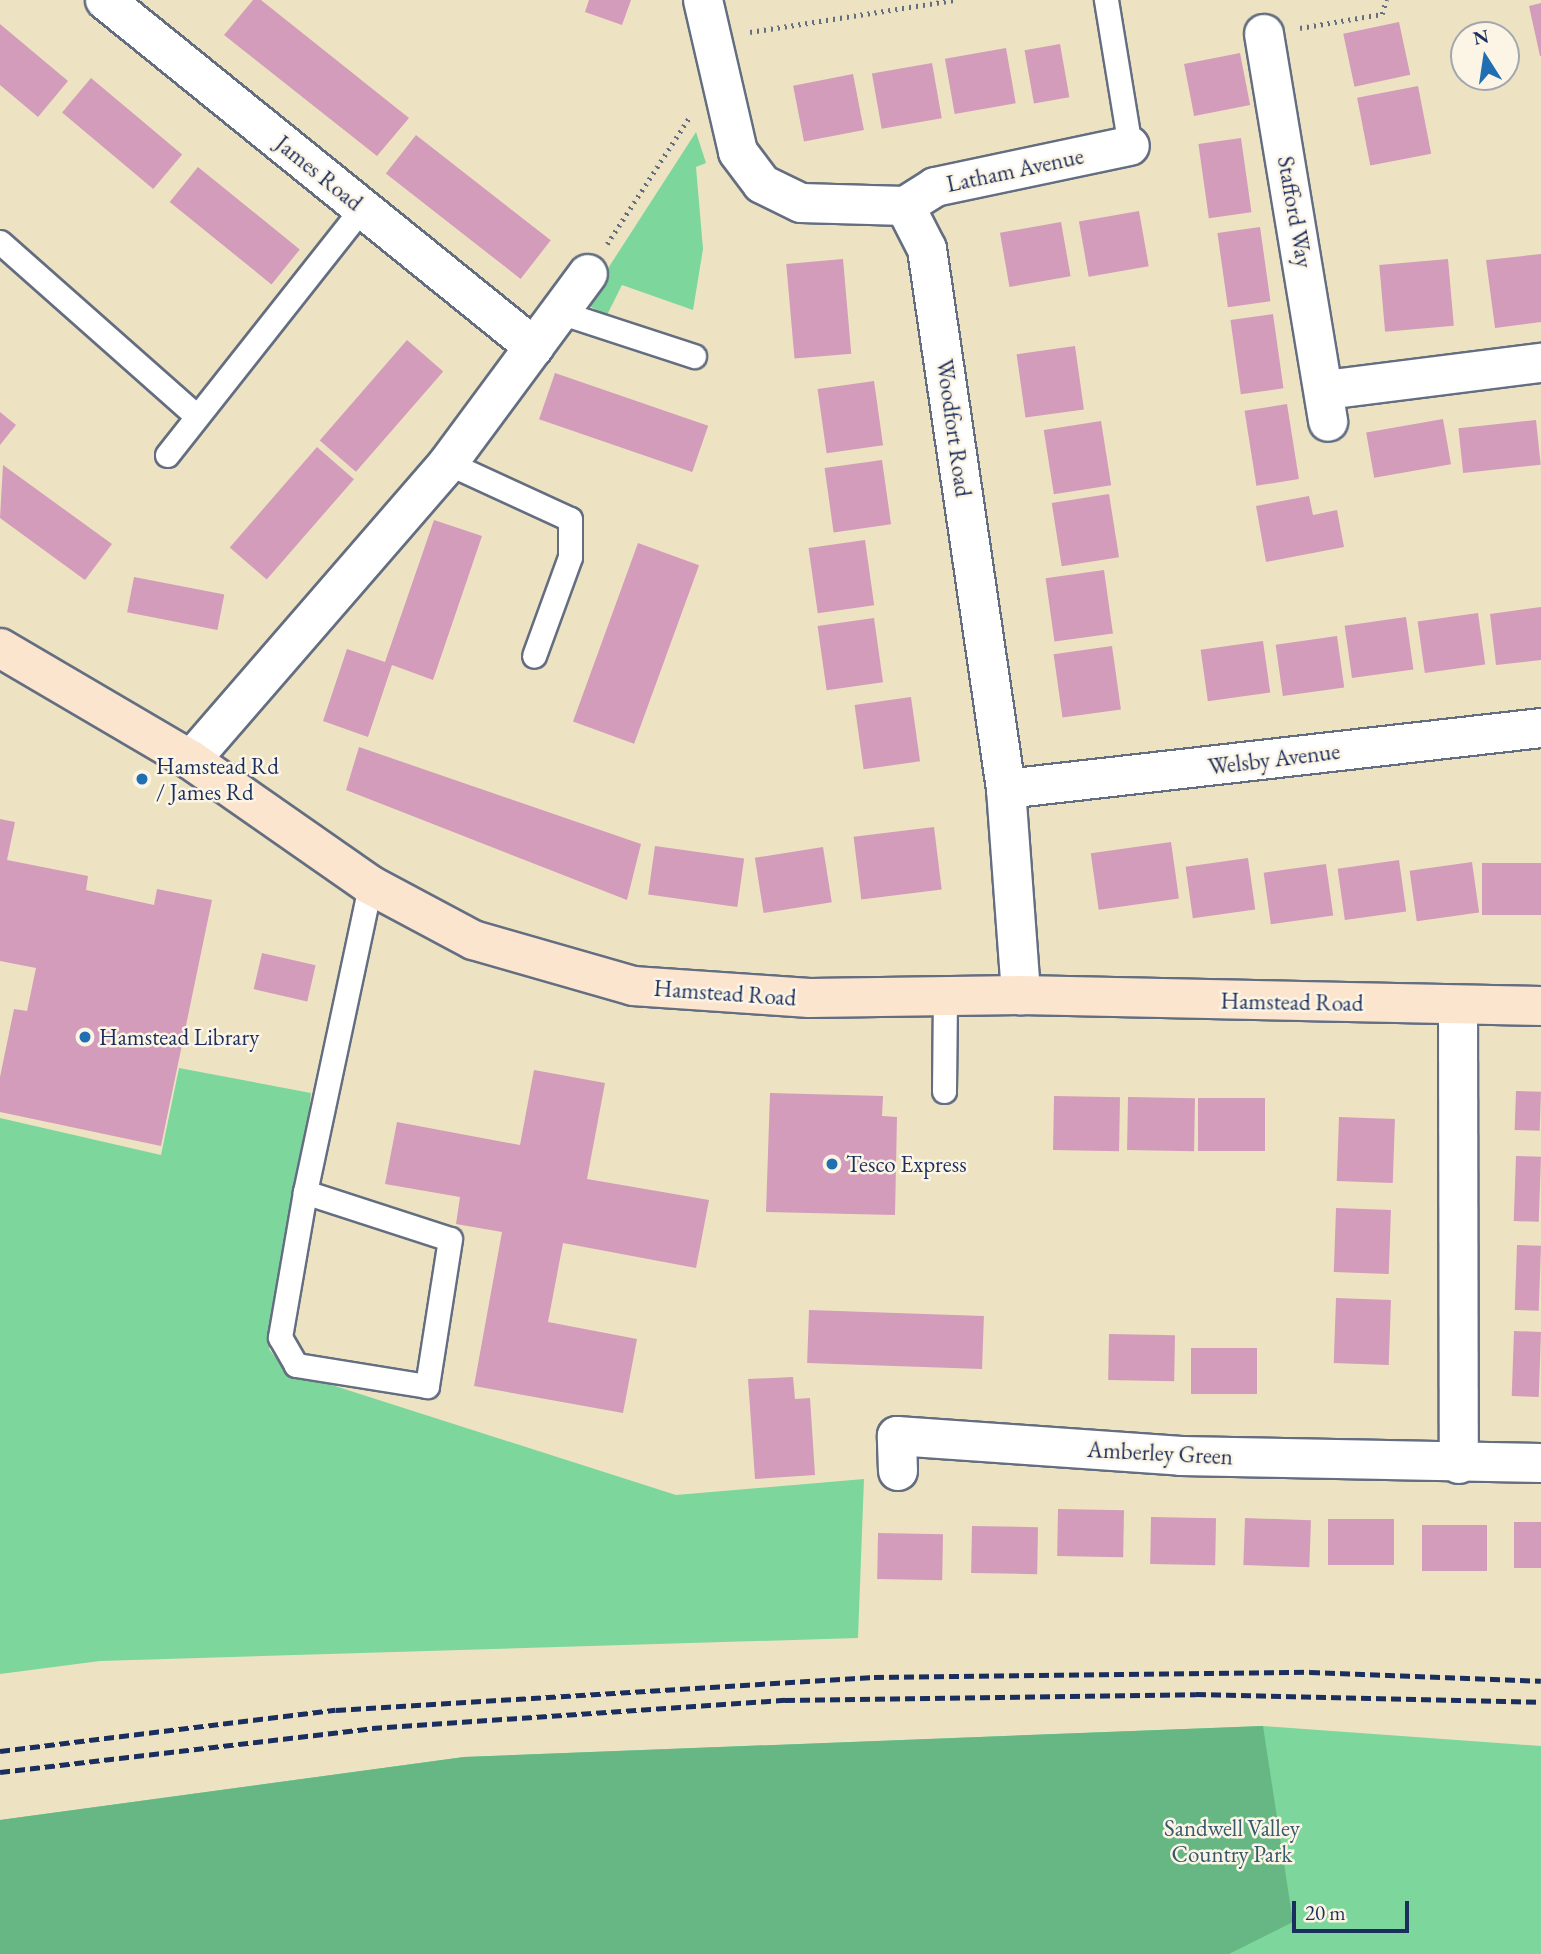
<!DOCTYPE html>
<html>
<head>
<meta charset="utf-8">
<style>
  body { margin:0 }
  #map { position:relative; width:1541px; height:1954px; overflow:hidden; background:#ede3c2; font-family:"EB Garamond",serif }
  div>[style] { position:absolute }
  .green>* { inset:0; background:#7dd69c }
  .forest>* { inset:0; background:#66b784 }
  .building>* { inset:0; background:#d39cba; transform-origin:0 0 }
  .path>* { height:4.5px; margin-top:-2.25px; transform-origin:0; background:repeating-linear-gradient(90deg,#646e81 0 2px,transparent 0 7px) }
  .roads { filter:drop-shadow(2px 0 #646e81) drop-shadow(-2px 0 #646e81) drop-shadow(0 2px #646e81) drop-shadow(0 -2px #646e81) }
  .service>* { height:23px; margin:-11.5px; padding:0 11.5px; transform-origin:11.5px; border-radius:11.5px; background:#fff }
  .minor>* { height:38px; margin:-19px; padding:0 19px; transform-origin:19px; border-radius:19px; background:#fff }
  .secondary>* { height:38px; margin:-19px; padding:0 19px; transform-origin:19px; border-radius:19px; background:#fce5cf }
  .rail>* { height:5px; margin-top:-2.5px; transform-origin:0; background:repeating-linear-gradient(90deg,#1b2f5e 0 10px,transparent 0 15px) }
  .dots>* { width:19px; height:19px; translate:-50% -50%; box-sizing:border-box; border:4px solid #fcf5e5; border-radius:50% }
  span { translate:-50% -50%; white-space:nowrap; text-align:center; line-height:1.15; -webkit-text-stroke:5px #fcf5e5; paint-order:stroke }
  .street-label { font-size:23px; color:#1b2f5e }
  .poi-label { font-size:23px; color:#1b2f5e }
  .left { translate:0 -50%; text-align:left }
  .park-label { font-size:23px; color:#34596e }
  .north { position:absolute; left:1450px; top:21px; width:70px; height:70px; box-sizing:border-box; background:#fcf5e5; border:2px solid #a2a6af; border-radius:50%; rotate:348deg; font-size:19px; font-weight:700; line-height:28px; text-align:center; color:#1b2f5e }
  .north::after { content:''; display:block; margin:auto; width:24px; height:32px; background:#1f6fb2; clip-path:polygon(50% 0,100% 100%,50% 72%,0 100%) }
  .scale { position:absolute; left:1292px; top:1901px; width:117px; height:32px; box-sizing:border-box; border:4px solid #1b2f5e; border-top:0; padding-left:9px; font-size:21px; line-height:24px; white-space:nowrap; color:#1b2f5e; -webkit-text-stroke:5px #fcf5e5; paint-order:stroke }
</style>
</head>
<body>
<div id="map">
  <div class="green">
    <i style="clip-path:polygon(696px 132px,706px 163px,696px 167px,703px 249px,693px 310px,622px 285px,607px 315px,585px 304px)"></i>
    <i style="clip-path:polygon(179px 1068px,311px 1093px,301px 1194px,269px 1349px,285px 1370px,676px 1495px,864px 1479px,858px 1638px,100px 1661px,0 1674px,0 1118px,161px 1155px)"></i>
    <i style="clip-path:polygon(1263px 1726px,1541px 1746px,1541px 1954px,0 1954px,0 1820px,464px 1757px)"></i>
  </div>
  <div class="forest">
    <i style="clip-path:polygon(1263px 1726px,1293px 1922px,1229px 1954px,0 1954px,0 1820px,464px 1757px)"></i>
  </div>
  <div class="building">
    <i style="clip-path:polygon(253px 0,261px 0,409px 118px,377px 156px,224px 35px)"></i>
    <i style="clip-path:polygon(589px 0,631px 0,622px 25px,585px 12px)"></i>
    <i style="clip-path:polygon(1541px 3px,1541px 56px,1540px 56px,1529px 6px)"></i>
    <i style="left:1399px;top:22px;width:54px;height:57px;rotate:78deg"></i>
    <i style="clip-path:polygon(0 24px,68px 81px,38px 117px,0 85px)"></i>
    <i style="left:1060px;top:44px;width:54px;height:36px;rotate:80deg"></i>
    <i style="left:1006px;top:48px;width:56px;height:62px;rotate:80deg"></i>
    <i style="left:1240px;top:53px;width:53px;height:57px;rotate:79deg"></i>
    <i style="left:932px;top:63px;width:56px;height:61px;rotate:80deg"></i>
    <i style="left:853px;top:74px;width:57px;height:61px;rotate:79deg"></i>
    <i style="left:91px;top:78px;width:119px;height:45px;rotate:40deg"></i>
    <i style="left:1418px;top:86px;width:69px;height:62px;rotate:79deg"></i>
    <i style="left:416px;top:135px;width:171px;height:49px;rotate:38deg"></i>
    <i style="left:1241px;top:138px;width:75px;height:43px;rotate:82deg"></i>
    <i style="left:198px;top:167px;width:131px;height:45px;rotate:39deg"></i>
    <i style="left:1139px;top:211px;width:56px;height:61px;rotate:80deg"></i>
    <i style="left:1061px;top:222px;width:55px;height:62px;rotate:80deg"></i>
    <i style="left:1260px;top:227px;width:75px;height:43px;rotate:82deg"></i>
    <i style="clip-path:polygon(1541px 254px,1541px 322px,1495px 328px,1486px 260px)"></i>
    <i style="left:843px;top:259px;width:95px;height:57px;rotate:85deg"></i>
    <i style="left:1448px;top:259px;width:67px;height:69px;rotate:85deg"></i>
    <i style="left:1273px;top:314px;width:75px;height:43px;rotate:82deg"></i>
    <i style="left:407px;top:340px;width:48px;height:133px;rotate:41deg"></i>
    <i style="left:1075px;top:346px;width:64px;height:59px;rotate:82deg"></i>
    <i style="left:555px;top:373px;width:162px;height:49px;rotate:19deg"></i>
    <i style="left:874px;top:381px;width:65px;height:57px;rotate:82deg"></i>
    <i style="left:1287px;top:404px;width:76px;height:43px;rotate:81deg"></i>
    <i style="clip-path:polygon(0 412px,16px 425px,0 445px)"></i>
    <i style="left:1443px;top:419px;width:46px;height:78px;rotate:80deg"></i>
    <i style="left:1536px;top:420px;width:45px;height:78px;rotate:84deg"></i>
    <i style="left:1101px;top:421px;width:65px;height:58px;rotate:81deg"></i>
    <i style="left:317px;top:447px;width:49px;height:133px;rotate:41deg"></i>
    <i style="left:882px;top:460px;width:65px;height:58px;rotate:82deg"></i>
    <i style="clip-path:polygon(3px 465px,112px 544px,85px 580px,0 518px)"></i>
    <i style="left:1109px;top:494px;width:64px;height:58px;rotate:81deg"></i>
    <i style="clip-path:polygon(1309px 496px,1313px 515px,1337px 510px,1344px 547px,1266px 562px,1256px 506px)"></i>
    <i style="clip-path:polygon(434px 520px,482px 536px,433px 680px,392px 665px,368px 737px,323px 721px,347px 649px,385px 662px)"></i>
    <i style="left:865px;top:540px;width:66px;height:57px;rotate:82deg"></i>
    <i style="left:638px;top:543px;width:65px;height:190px;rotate:20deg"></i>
    <i style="left:1104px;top:570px;width:64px;height:59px;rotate:82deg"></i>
    <i style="left:134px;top:577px;width:92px;height:36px;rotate:11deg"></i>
    <i style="clip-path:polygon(1541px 607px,1541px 660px,1496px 665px,1490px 614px)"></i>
    <i style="left:1478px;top:613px;width:52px;height:61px;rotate:82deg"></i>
    <i style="left:1406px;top:617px;width:53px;height:62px;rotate:82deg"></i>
    <i style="left:874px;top:618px;width:65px;height:57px;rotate:82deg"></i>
    <i style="left:1337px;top:636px;width:52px;height:62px;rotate:82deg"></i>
    <i style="left:1263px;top:641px;width:52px;height:63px;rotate:82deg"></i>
    <i style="left:1112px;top:646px;width:64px;height:59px;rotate:82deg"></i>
    <i style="left:911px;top:697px;width:65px;height:57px;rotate:82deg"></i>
    <i style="clip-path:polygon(359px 747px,641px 844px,627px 900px,346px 790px)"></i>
    <i style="clip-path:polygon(0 819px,15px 822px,7px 860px,88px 876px,86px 890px,154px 905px,157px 889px,212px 900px,161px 1146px,0 1112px,0 1077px,14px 1009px,27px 1011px,36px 968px,0 961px)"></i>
    <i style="left:934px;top:827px;width:63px;height:81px;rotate:83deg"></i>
    <i style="left:1171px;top:842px;width:57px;height:81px;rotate:82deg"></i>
    <i style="left:655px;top:846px;width:90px;height:49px;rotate:8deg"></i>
    <i style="left:823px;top:847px;width:56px;height:69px;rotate:81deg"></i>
    <i style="left:1248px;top:858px;width:52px;height:63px;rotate:82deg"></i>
    <i style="left:1399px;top:860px;width:52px;height:62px;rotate:82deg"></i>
    <i style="left:1472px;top:862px;width:51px;height:63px;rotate:82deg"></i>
    <i style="left:1541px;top:863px;width:52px;height:59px;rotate:90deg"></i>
    <i style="left:1326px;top:864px;width:52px;height:63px;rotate:82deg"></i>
    <i style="left:262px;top:953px;width:55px;height:37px;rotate:13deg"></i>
    <i style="clip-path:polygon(534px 1070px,605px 1083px,587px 1179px,709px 1200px,696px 1268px,563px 1243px,548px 1322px,637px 1339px,623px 1413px,474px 1386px,502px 1232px,456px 1224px,460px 1197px,385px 1184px,397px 1122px,520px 1145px)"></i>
    <i style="left:1516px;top:1091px;width:25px;height:39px;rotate:2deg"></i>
    <i style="clip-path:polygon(770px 1093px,883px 1096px,882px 1116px,897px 1117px,895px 1215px,766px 1212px)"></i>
    <i style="left:1054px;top:1096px;width:66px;height:54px;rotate:1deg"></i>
    <i style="left:1128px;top:1097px;width:67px;height:53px;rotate:1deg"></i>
    <i style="left:1198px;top:1098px;width:67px;height:53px"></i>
    <i style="left:1339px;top:1117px;width:56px;height:64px;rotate:2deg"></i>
    <i style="left:1516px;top:1156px;width:25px;height:65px;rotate:2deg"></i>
    <i style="left:1336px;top:1208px;width:55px;height:64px;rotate:2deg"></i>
    <i style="left:1517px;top:1245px;width:24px;height:65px;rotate:2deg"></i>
    <i style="left:1336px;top:1298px;width:55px;height:65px;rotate:2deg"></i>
    <i style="left:809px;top:1310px;width:175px;height:53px;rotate:2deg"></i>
    <i style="left:1514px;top:1331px;width:27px;height:65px;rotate:2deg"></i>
    <i style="left:1109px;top:1334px;width:66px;height:46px;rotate:1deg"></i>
    <i style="left:1191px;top:1348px;width:66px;height:46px"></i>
    <i style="clip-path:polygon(793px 1377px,795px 1399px,810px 1398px,815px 1475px,755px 1479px,748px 1379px)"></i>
    <i style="left:1058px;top:1509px;width:66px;height:47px;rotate:1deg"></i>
    <i style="left:1151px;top:1517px;width:65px;height:47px;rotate:1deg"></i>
    <i style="left:1245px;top:1518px;width:66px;height:47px;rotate:2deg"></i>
    <i style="left:1328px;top:1519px;width:66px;height:46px"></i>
    <i style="left:1514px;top:1522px;width:27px;height:46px"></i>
    <i style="left:1422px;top:1525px;width:65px;height:46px"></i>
    <i style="left:972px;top:1526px;width:66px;height:47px;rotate:1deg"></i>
    <i style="left:878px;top:1533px;width:65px;height:46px;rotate:1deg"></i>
  </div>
  <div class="path">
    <i style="left:1300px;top:28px;width:83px;rotate:-9.7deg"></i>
    <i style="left:1382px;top:14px;width:15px;rotate:-74deg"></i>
    <i style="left:750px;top:32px;width:207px;rotate:-8.9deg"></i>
    <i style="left:607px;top:244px;width:153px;rotate:-57deg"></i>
  </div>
  <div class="roads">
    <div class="service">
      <i style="left:1106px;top:0;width:148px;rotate:80.7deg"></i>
      <i style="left:0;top:242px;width:263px;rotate:41.5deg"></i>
      <i style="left:559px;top:312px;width:142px;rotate:18.1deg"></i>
      <i style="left:167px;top:455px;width:315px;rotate:-51.7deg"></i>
      <i style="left:448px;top:463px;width:134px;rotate:24.7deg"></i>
      <i style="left:570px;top:519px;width:38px;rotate:90deg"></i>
      <i style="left:570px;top:557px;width:105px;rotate:110deg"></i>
      <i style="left:944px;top:1091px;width:95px;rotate:-89.4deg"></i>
      <i style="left:305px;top:1192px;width:152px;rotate:18deg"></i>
      <i style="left:450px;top:1239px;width:149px;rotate:98.9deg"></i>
      <i style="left:427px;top:1386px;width:133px;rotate:-170.9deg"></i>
      <i style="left:296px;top:1365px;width:32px;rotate:-120deg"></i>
      <i style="left:280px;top:1337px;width:147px;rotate:-80.2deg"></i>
      <i style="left:305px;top:1192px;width:314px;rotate:-78deg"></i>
    </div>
    <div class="minor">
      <i style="left:105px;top:0;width:552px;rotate:38.97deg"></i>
      <i style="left:703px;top:0;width:156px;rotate:77deg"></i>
      <i style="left:738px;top:152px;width:40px;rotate:53deg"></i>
      <i style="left:762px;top:184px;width:43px;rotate:26deg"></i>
      <i style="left:801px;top:203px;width:104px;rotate:1.7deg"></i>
      <i style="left:905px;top:206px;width:48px;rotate:62.9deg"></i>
      <i style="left:927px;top:249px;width:546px;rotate:81.68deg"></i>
      <i style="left:1006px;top:789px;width:207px;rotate:85.8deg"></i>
      <i style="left:1264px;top:34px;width:393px;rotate:80.6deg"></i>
      <i style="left:905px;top:206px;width:36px;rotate:-32deg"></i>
      <i style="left:935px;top:187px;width:199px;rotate:-11.9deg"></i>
      <i style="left:1326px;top:390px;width:217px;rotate:-7.2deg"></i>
      <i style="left:191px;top:760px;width:393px;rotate:-49.1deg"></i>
      <i style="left:448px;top:463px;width:235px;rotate:-53.5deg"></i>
      <i style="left:1006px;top:789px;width:538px;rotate:-6.5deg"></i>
      <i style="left:1458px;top:1006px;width:458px;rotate:89.9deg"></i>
      <i style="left:898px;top:1471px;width:35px;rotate:-92deg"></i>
      <i style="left:897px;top:1436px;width:285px;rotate:4deg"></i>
      <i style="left:1181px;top:1456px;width:360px;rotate:1.1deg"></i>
    </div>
    <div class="secondary">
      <i style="left:0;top:648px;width:221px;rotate:30.4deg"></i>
      <i style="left:191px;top:760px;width:218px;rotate:34.9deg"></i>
      <i style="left:370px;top:885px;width:117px;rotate:28.1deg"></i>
      <i style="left:473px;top:940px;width:166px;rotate:16deg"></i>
      <i style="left:633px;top:986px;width:177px;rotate:3.9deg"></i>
      <i style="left:810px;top:998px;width:211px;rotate:-0.8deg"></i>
      <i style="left:1021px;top:995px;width:520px;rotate:1.21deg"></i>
    </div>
  </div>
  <div class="rail">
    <i style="left:0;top:1751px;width:338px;rotate:-7deg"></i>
    <i style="left:336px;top:1710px;width:539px;rotate:-3.51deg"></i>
    <i style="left:874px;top:1677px;width:436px;rotate:-0.7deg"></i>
    <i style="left:1310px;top:1672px;width:231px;rotate:2.2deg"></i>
    <i style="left:0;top:1772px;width:375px;rotate:-6.7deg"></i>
    <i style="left:372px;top:1728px;width:414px;rotate:-3.9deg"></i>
    <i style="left:785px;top:1700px;width:411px;rotate:-0.8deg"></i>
    <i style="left:1196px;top:1694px;width:345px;rotate:1.3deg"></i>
  </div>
  <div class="dots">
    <i style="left:142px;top:779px;background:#1f6fb2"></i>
    <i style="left:85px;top:1037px;background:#1f6fb2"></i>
    <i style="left:832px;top:1164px;background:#1f6fb2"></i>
  </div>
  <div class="street-label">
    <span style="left:1015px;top:170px;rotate:-12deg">Latham Avenue</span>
    <span style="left:319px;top:173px;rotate:39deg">James Road</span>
    <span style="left:1295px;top:212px;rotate:80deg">Stafford Way</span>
    <span style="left:954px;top:428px;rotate:82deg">Woodfort Road</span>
    <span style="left:1274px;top:759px;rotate:-7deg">Welsby Avenue</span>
    <span style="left:725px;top:993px;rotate:4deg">Hamstead Road</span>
    <span style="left:1292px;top:1002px;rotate:1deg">Hamstead Road</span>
    <span style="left:1160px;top:1453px;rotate:3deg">Amberley Green</span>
  </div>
  <div class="poi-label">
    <span class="left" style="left:156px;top:779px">Hamstead Rd<br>/ James Rd</span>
    <span class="left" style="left:99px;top:1037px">Hamstead Library</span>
    <span class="left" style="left:846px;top:1164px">Tesco Express</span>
  </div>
  <div class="park-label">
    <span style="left:1232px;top:1841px">Sandwell Valley<br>Country Park</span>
  </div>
  <div class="north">N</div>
  <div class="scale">20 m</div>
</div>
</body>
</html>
